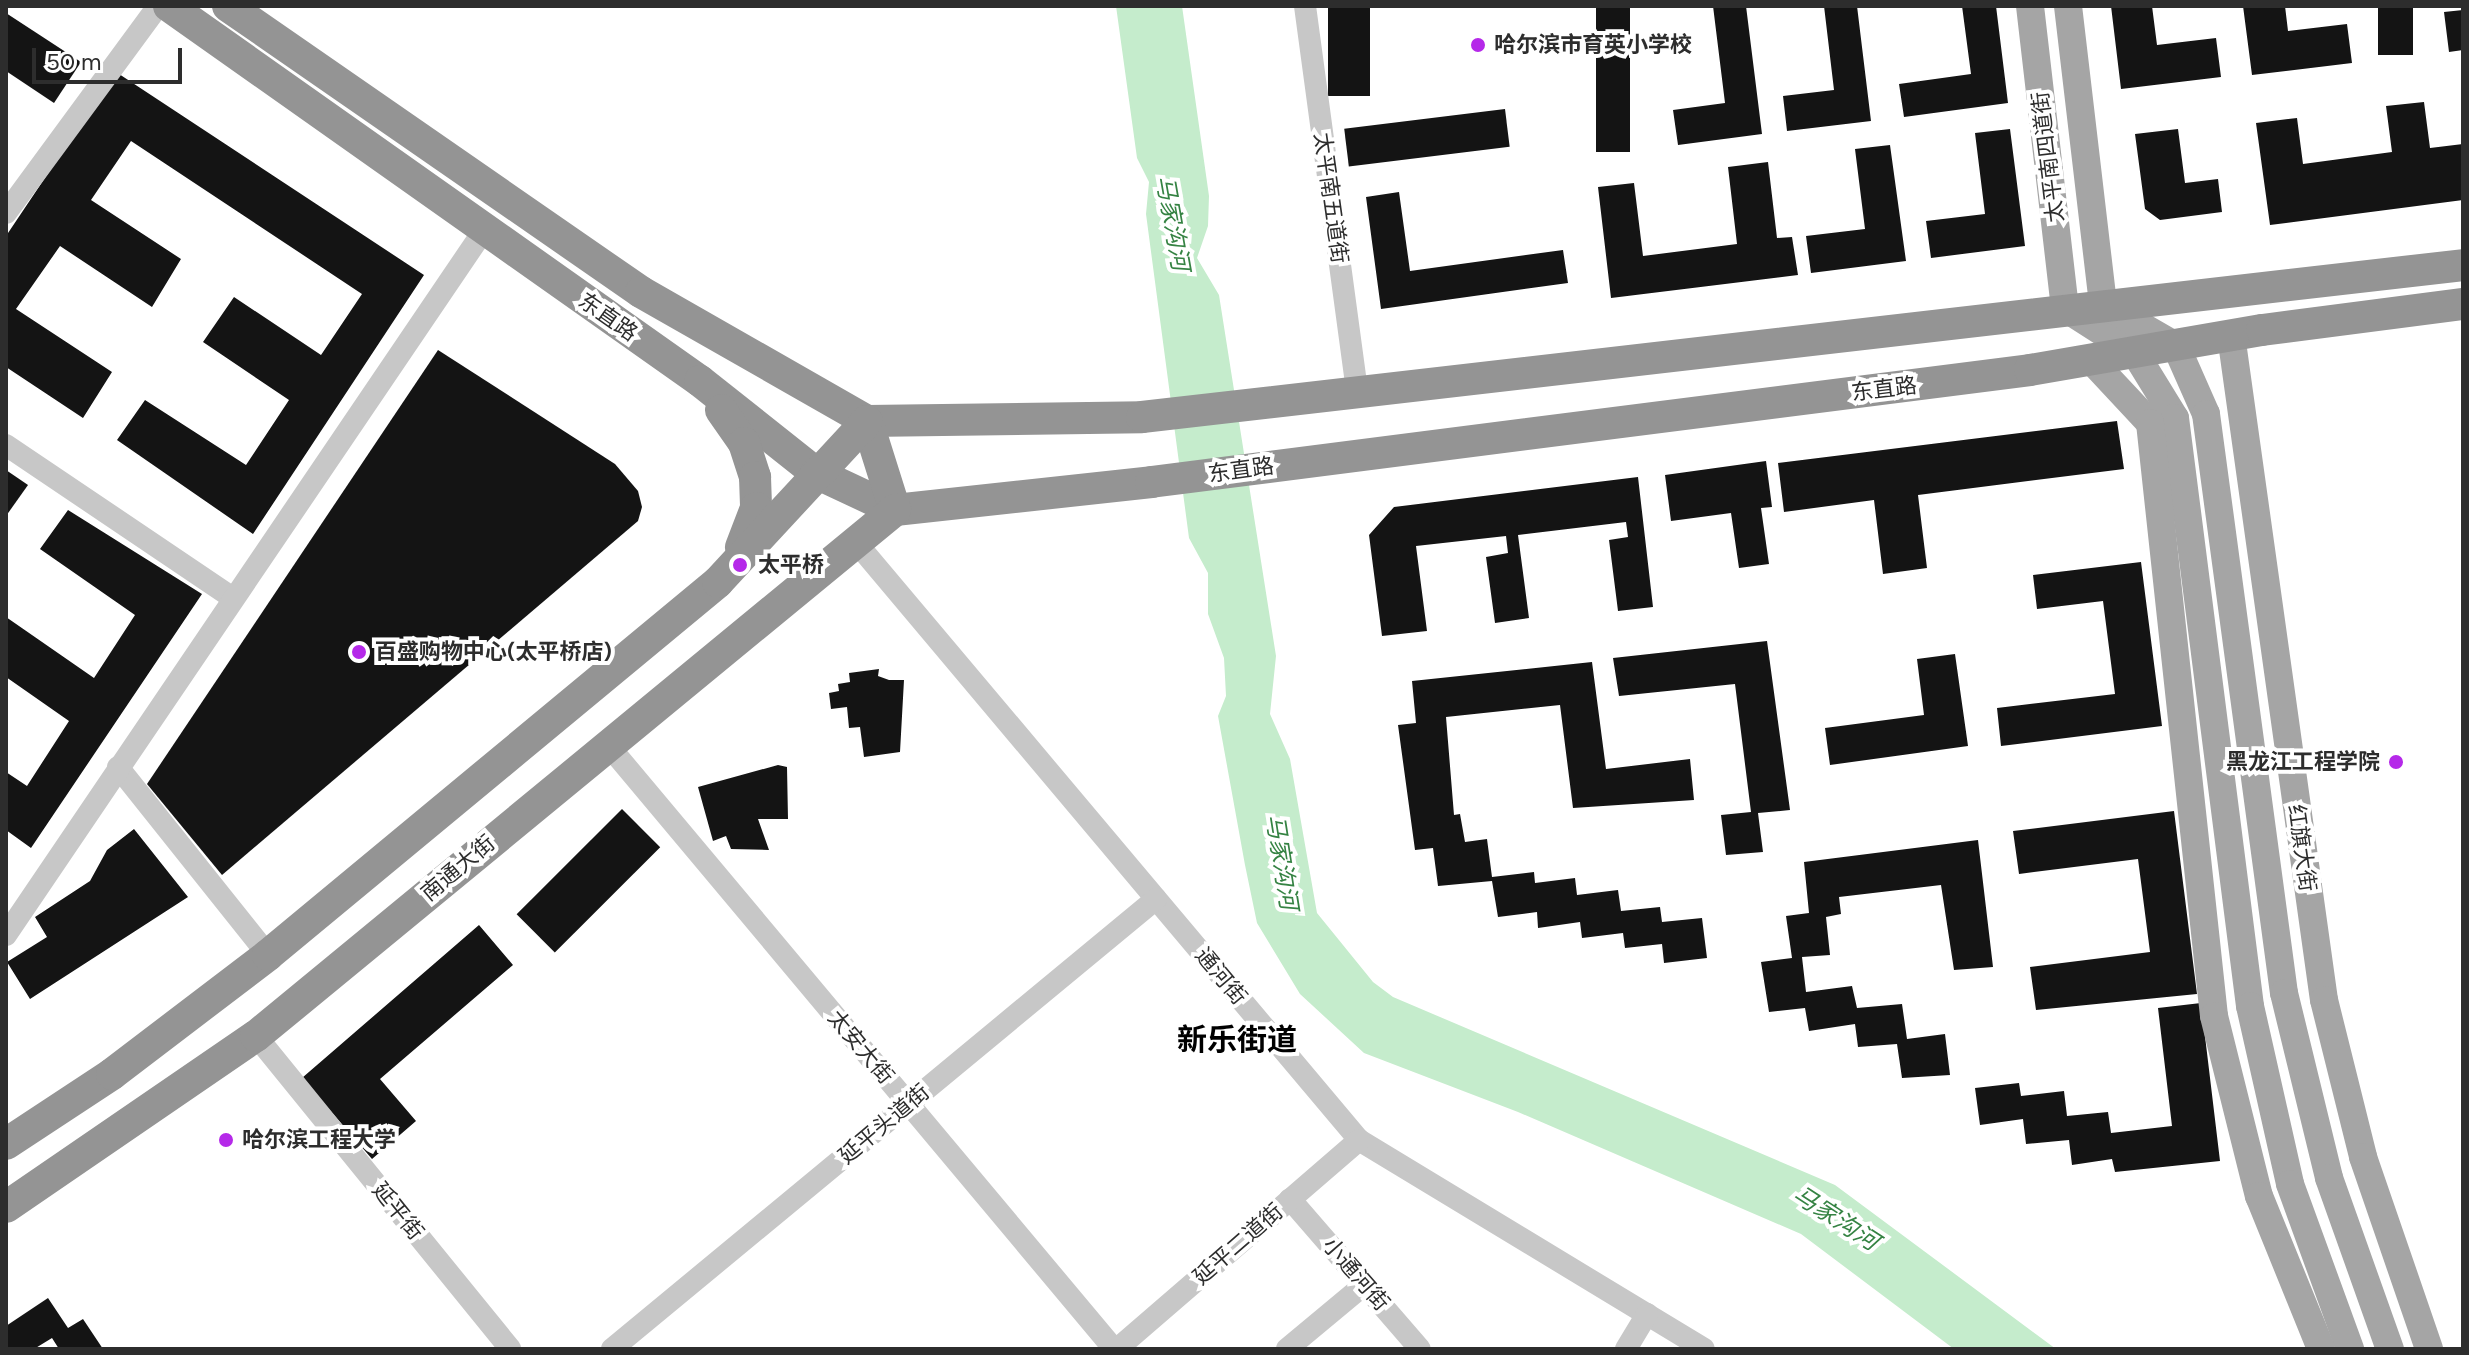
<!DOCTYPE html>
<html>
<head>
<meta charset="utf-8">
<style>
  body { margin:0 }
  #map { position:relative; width:2469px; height:1355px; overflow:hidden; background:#fff; font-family:Figtree,"Noto Sans SC",sans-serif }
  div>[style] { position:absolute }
  .water>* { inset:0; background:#c5eccc }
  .building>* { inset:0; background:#141414; transform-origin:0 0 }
  .minor>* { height:22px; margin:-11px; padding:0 11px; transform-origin:11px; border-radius:11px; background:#c7c7c7 }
  .major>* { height:28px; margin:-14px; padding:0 14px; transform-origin:14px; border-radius:14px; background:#a5a5a5 }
  .highway>* { height:32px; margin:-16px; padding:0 16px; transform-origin:16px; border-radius:16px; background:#949494 }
  .dots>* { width:22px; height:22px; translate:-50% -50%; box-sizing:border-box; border:4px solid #fff; border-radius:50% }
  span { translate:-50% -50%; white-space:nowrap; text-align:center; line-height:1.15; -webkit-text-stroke:8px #fff; paint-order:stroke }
  .poi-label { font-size:22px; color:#2d2d2d; font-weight:700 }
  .left { translate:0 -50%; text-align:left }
  .right { translate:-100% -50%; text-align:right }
  .street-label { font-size:22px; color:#2d2d2d }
  .water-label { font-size:24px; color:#358343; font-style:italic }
  .district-label { font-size:30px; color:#000; font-weight:700 }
  .frame { position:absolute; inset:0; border:8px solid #2d2d2d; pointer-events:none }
  .scale { position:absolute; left:32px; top:48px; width:150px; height:36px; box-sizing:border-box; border:4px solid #2d2d2d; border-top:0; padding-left:10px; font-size:24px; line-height:28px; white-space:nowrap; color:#2d2d2d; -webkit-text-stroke:6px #fff; paint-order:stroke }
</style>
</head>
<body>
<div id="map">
  <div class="water">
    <i style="clip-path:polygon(1116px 6px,1182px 6px,1209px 196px,1208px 226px,1197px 258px,1219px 295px,1276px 656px,1270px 714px,1290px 759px,1317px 913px,1373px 982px,1393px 997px,1835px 1185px,2056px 1349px,1954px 1349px,1801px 1234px,1518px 1112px,1364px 1053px,1300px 994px,1257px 923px,1245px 865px,1218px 716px,1226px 696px,1224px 658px,1208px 614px,1208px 573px,1189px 538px,1146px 214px,1149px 182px,1137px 158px)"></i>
  </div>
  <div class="building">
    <i style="left:1328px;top:6px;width:42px;height:90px"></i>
    <i style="left:1596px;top:6px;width:34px;height:146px"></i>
    <i style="clip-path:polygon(1713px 6px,1746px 6px,1762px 134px,1678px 145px,1673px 110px,1725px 103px)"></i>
    <i style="clip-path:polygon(1824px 6px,1857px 6px,1871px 121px,1787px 131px,1783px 96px,1834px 90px)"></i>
    <i style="clip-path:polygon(1962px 6px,1996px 6px,2008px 103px,1904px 117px,1899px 84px,1971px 74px)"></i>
    <i style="clip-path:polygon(2111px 6px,2152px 6px,2157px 45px,2216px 38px,2221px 77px,2121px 89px)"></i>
    <i style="clip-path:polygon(2243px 6px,2285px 6px,2288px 31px,2347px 24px,2352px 63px,2252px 75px)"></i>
    <i style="left:2378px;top:6px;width:35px;height:49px"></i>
    <i style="clip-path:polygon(2463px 10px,2463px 50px,2449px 52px,2444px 12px)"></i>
    <i style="clip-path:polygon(6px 13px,81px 62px,54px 103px,6px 71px)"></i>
    <i style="clip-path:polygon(116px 72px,424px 275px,253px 534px,117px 440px,145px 400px,246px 465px,289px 400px,203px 342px,234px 297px,321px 355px,362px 294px,131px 141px,91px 200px,181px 259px,152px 307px,60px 246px,16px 309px,112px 372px,83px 418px,6px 367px,6px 236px)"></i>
    <i style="clip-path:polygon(2424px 102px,2430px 148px,2463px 144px,2463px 200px,2270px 225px,2256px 123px,2297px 118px,2303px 164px,2392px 152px,2386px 106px)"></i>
    <i style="left:1505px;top:109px;width:38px;height:162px;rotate:83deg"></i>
    <i style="clip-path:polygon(2010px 129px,2025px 246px,1931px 258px,1926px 221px,1985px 214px,1975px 133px)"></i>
    <i style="clip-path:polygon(2178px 129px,2185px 183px,2218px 179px,2222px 212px,2160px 220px,2145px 209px,2135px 134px)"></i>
    <i style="clip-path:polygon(1890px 145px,1906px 261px,1811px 273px,1806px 236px,1865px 229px,1855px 149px)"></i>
    <i style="clip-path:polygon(1768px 162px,1777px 238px,1792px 237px,1798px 275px,1611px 298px,1598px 187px,1634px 183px,1643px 256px,1737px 244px,1728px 167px)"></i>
    <i style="clip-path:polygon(1399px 192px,1410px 271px,1563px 250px,1568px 283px,1381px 309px,1366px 197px)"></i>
    <i style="clip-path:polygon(438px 350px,615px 464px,638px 491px,642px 507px,638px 521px,222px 875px,147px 784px)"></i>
    <i style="clip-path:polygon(2117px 421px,2124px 469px,1918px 495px,1927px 568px,1883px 574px,1874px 500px,1784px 512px,1778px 463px)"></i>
    <i style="clip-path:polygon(1766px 461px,1772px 507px,1761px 508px,1769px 564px,1739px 568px,1731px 513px,1671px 521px,1665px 475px)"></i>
    <i style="clip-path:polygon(6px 470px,28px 485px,6px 516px)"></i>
    <i style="clip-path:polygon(1638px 477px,1653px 607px,1618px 611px,1609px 540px,1628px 537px,1626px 522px,1518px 535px,1529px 618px,1495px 623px,1486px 557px,1508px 553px,1506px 536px,1416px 546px,1427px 631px,1382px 636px,1369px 535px,1394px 507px)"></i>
    <i style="clip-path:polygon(68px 510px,202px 594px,31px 848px,6px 830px,6px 772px,27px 786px,69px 721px,6px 677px,6px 617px,94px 678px,135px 615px,40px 549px)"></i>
    <i style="clip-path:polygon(2141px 562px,2162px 726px,2001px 746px,1997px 708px,2115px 694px,2103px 601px,2037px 609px,2033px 575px)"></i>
    <i style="clip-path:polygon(1767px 641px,1790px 810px,1758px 813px,1763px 852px,1726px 855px,1721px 815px,1751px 812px,1735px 684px,1619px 696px,1613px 658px)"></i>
    <i style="clip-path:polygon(1955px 654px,1968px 746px,1830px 765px,1825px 728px,1924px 715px,1917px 659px)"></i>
    <i style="clip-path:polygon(1592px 662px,1606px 769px,1690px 759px,1694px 800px,1573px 808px,1560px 705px,1446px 717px,1454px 815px,1460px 814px,1465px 842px,1487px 839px,1492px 877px,1534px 872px,1535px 883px,1575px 878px,1577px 895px,1618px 890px,1621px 911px,1660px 907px,1662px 922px,1702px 918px,1707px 958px,1664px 963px,1662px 944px,1625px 948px,1623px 933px,1582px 938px,1580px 922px,1538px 928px,1537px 912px,1498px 917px,1492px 881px,1438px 886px,1433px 848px,1415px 850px,1398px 725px,1416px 723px,1412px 681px)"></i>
    <i style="clip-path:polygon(879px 669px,878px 676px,889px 680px,904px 680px,900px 752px,864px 757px,860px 727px,849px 728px,847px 707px,831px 709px,829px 693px,839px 691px,838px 684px,850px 682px,849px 673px)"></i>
    <i style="clip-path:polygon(778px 765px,787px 767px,788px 819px,758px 819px,769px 850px,731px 849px,726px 836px,713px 841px,698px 787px)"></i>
    <i style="left:622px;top:809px;width:54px;height:149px;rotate:45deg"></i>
    <i style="clip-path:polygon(2174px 811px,2197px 994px,2036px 1010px,2030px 967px,2150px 952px,2138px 859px,2019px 874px,2013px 831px)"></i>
    <i style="clip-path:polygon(134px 829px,188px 897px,30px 999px,7px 962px,47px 937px,35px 917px,90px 881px,107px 850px)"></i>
    <i style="clip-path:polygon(1978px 840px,1993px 967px,1954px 970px,1941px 885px,1839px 897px,1841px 914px,1826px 917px,1830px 955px,1802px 957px,1806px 992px,1852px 986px,1857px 1008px,1902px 1004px,1907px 1039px,1945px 1034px,1950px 1075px,1902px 1078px,1897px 1044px,1858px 1047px,1855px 1024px,1809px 1031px,1805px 1008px,1769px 1012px,1761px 962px,1792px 958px,1786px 916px,1809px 913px,1804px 862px)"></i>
    <i style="clip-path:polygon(479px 925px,513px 965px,380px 1079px,416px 1121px,372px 1159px,302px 1078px)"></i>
    <i style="clip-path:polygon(2201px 1003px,2220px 1161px,2115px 1172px,2112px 1159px,2072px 1165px,2069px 1140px,2026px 1144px,2023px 1119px,1980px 1125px,1975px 1088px,2019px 1083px,2021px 1096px,2064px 1091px,2067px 1116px,2108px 1112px,2111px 1133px,2172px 1126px,2158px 1008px)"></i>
    <i style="clip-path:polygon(48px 1298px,68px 1328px,83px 1319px,103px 1349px,59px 1349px,52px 1338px,34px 1349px,6px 1349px,6px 1326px)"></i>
  </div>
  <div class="minor">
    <i style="left:1305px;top:6px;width:388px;rotate:82.3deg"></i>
    <i style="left:6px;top:213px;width:257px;rotate:-53.7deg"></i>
    <i style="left:6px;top:445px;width:272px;rotate:34deg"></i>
    <i style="left:854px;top:540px;width:784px;rotate:49.91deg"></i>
    <i style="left:1359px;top:1140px;width:403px;rotate:31.2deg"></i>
    <i style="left:608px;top:745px;width:788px;rotate:50.05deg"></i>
    <i style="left:118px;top:767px;width:241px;rotate:51.4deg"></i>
    <i style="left:6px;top:935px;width:852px;rotate:-55.86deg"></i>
    <i style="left:256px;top:1036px;width:403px;rotate:50.9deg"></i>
    <i style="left:1290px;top:1199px;width:198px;rotate:49.1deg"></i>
    <i style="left:612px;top:1349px;width:706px;rotate:-39.6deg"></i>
    <i style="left:1117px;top:1349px;width:320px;rotate:-40.8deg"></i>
    <i style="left:1287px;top:1349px;width:102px;rotate:-39.8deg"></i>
    <i style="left:1626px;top:1349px;width:41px;rotate:-59deg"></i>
  </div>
  <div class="major">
    <i style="left:2030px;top:6px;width:304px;rotate:83.4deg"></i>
    <i style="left:2065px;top:308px;width:83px;rotate:32.7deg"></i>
    <i style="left:2135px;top:353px;width:76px;rotate:58.4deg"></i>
    <i style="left:2175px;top:418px;width:593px;rotate:82.73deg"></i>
    <i style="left:2250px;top:1006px;width:182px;rotate:77.3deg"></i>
    <i style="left:2290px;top:1184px;width:176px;rotate:70deg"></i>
    <i style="left:2068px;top:6px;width:300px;rotate:83.3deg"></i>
    <i style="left:2103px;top:304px;width:84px;rotate:29.9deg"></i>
    <i style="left:2176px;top:346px;width:74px;rotate:66.2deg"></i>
    <i style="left:2206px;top:414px;width:584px;rotate:82.33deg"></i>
    <i style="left:2284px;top:993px;width:190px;rotate:76.3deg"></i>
    <i style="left:2329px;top:1178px;width:182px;rotate:70.4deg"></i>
    <i style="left:2231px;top:335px;width:671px;rotate:82.04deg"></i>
    <i style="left:2324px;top:1000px;width:162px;rotate:76deg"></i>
    <i style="left:2363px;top:1157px;width:203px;rotate:71deg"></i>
    <i style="left:2092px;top:361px;width:85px;rotate:46.9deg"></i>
    <i style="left:2150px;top:423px;width:596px;rotate:83.84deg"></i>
    <i style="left:2214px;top:1016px;width:186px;rotate:76deg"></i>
    <i style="left:2259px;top:1196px;width:165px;rotate:67.9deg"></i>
  </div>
  <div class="highway">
    <i style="left:169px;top:6px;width:650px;rotate:35.23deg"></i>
    <i style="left:700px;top:381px;width:148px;rotate:38.4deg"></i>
    <i style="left:816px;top:473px;width:87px;rotate:25.1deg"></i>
    <i style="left:895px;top:510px;width:258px;rotate:-6.2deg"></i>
    <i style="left:1151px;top:482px;width:886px;rotate:-7.26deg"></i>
    <i style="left:2030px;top:370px;width:235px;rotate:-9.8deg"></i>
    <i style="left:2262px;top:330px;width:203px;rotate:-7.4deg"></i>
    <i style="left:228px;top:6px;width:502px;rotate:34.7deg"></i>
    <i style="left:641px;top:292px;width:260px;rotate:29.7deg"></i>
    <i style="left:867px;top:421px;width:275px;rotate:-0.8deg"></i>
    <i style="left:1142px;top:417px;width:1330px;rotate:-6.56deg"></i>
    <i style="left:721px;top:410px;width:40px;rotate:55.1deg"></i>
    <i style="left:744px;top:443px;width:36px;rotate:72deg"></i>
    <i style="left:755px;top:477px;width:31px;rotate:88deg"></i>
    <i style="left:756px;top:508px;width:42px;rotate:111deg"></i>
    <i style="left:867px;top:421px;width:93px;rotate:72.5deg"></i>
    <i style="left:6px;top:1144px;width:127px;rotate:-33.4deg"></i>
    <i style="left:112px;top:1074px;width:196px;rotate:-37.3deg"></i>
    <i style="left:268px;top:955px;width:584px;rotate:-39.65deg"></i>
    <i style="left:718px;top:582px;width:219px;rotate:-47.2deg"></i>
    <i style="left:6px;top:1207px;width:303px;rotate:-34.4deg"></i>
    <i style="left:256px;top:1036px;width:828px;rotate:-39.46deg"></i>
  </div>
  <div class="dots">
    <i style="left:1478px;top:45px;background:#b529e9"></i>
    <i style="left:740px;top:565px;background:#b529e9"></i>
    <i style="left:359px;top:652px;background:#b529e9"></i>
    <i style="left:2396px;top:762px;background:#b529e9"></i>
    <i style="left:226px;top:1140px;background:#b529e9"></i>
  </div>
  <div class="poi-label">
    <span class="left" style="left:1494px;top:45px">哈尔滨市育英小学校</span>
    <span class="left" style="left:758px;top:565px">太平桥</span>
    <span class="left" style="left:375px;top:652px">百盛购物中心(太平桥店)</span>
    <span class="right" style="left:2380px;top:762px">黑龙江工程学院</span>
    <span class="left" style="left:242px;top:1140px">哈尔滨工程大学</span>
  </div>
  <div class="street-label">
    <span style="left:2048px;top:157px;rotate:-97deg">太平南四道街</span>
    <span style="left:1331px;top:198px;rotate:82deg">太平南五道街</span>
    <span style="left:608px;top:317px;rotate:35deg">东直路</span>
    <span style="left:1884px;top:389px;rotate:-7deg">东直路</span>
    <span style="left:1241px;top:470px;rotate:-8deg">东直路</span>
    <span style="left:2302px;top:848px;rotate:82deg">红旗大街</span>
    <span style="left:458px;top:868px;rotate:-40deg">南通大街</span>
    <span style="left:1221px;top:976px;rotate:50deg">通河街</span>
    <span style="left:861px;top:1047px;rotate:50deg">太安大街</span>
    <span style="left:884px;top:1124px;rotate:-40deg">延平头道街</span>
    <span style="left:398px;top:1211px;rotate:51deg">延平街</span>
    <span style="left:1238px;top:1244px;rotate:-41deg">延平二道街</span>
    <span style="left:1356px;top:1274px;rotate:49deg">小通河街</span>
  </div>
  <div class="water-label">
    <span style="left:1173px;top:223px;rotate:80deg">马家沟河</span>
    <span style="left:1282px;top:862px;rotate:81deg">马家沟河</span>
    <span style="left:1836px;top:1218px;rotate:33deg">马家沟河</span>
  </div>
  <div class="district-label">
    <span style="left:1237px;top:1040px">新乐街道</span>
  </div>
  <div class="frame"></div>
  <div class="scale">50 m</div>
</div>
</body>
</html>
